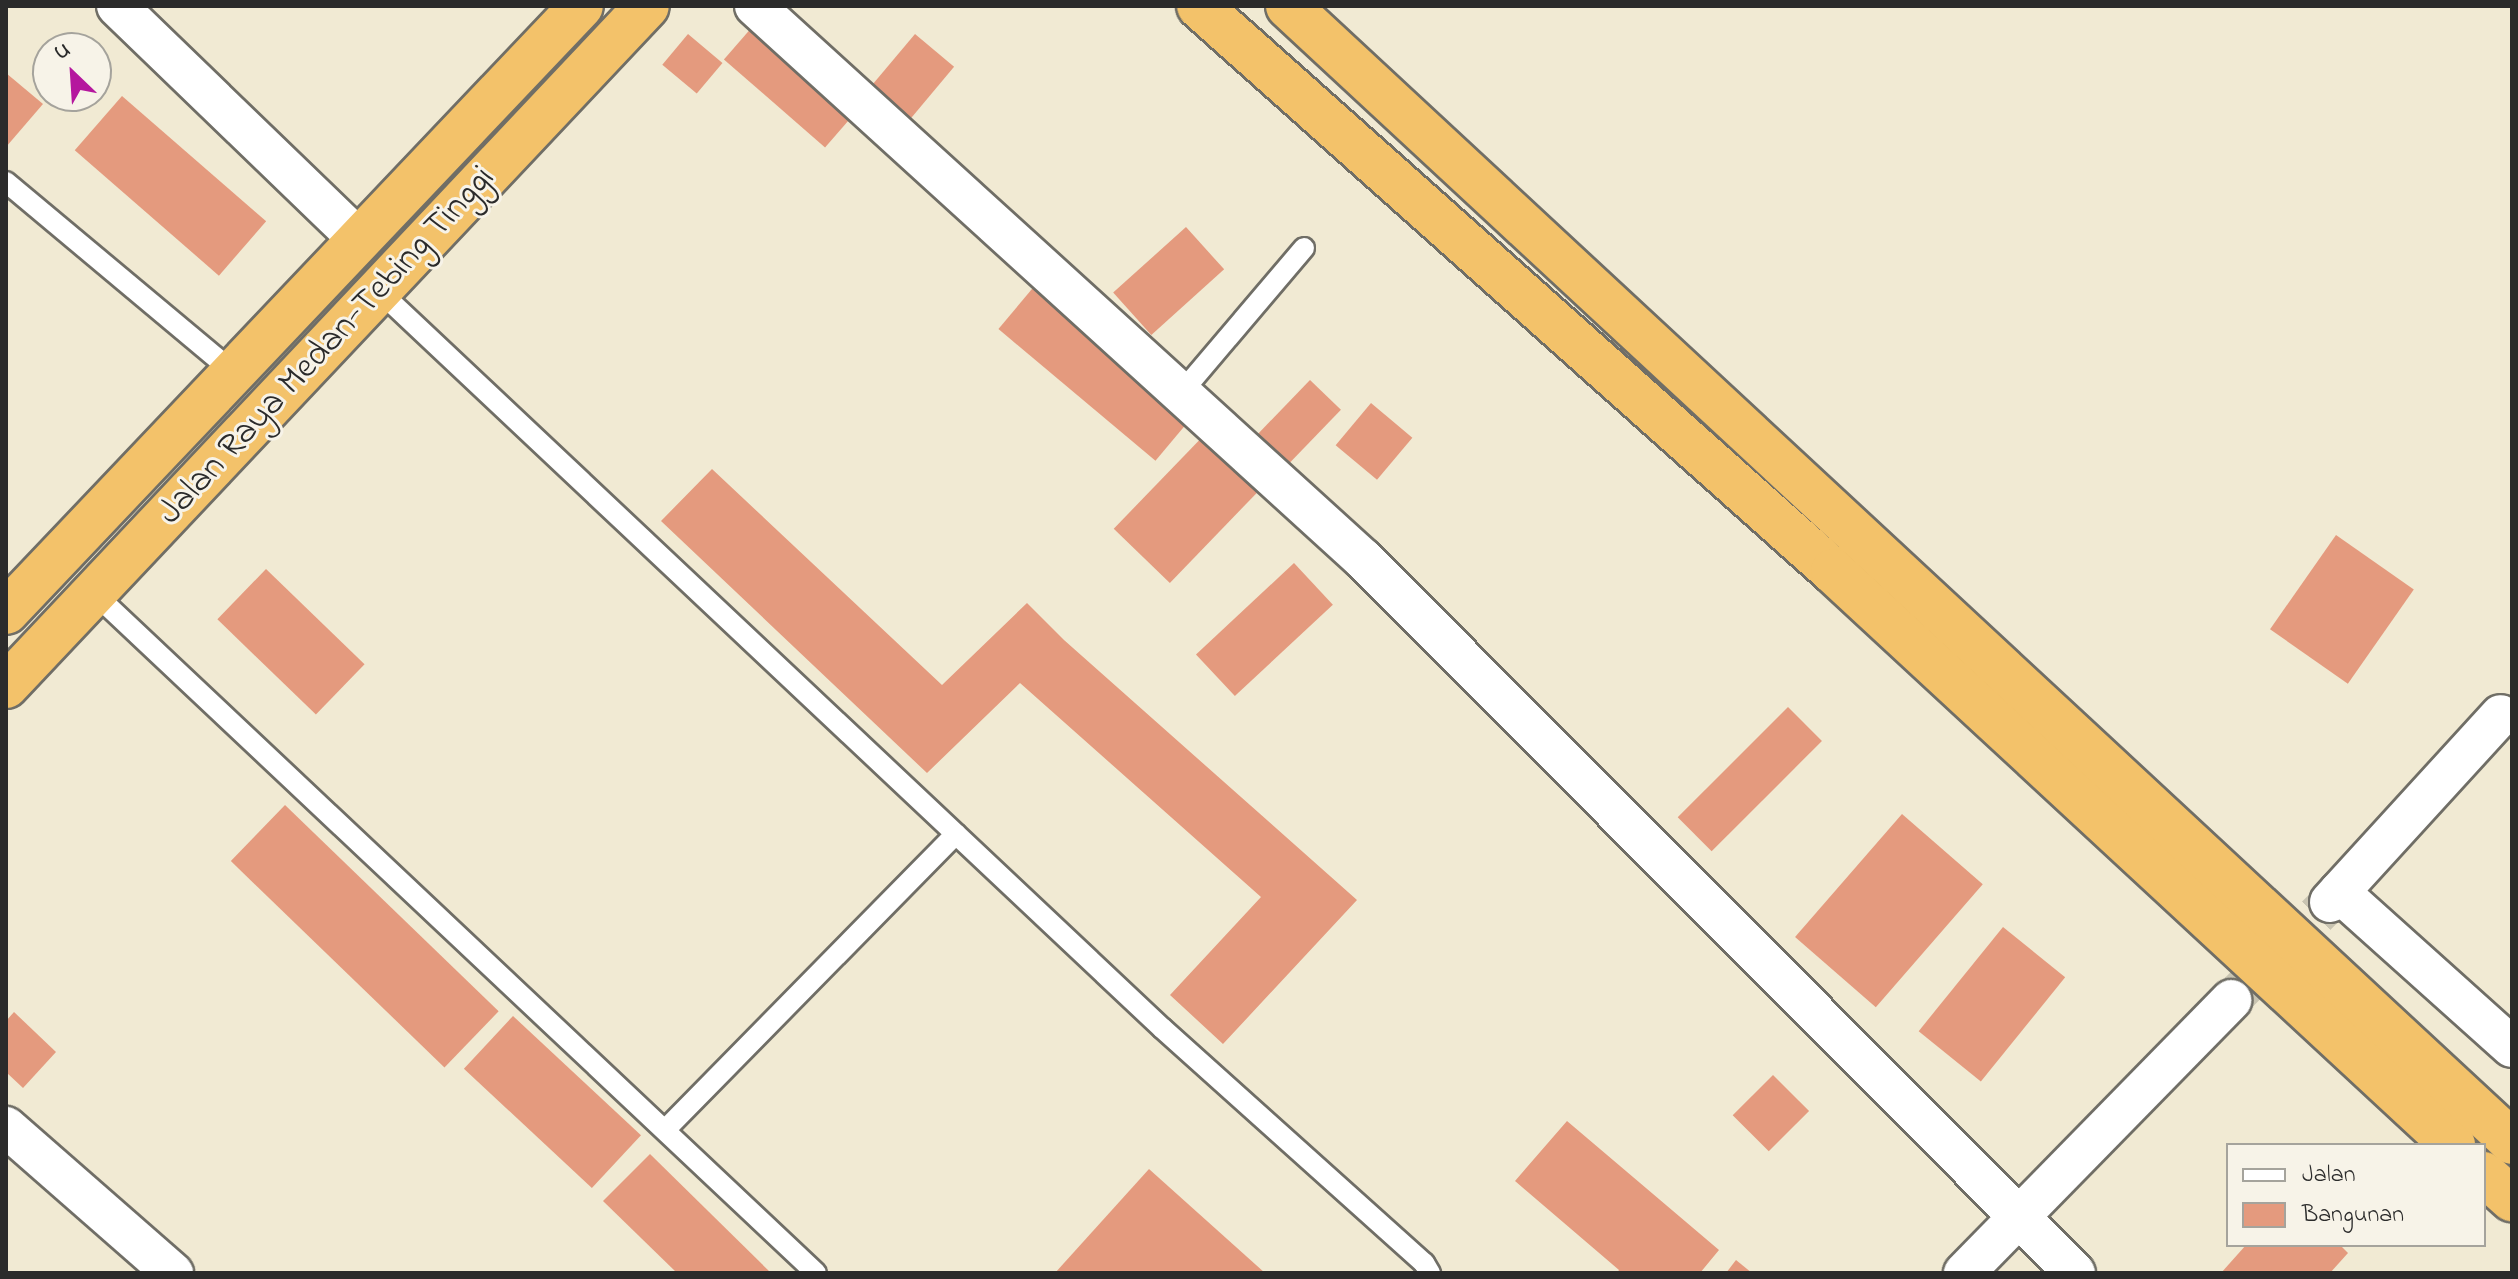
<!DOCTYPE html>
<html>
<head>
<meta charset="utf-8">
<style>
  body { margin:0 }
  #map { position:relative; width:2518px; height:1279px; overflow:hidden; background:#f1ead3; font-family:"Indie Flower",sans-serif }
  div>[style] { position:absolute }
  .building>* { inset:0; background:#e49a7e; transform-origin:0 0 }
  .minor-tunnel>* { height:40px; margin-top:-20px; transform-origin:0; background:repeating-linear-gradient(90deg,#c9c4b1 0 40px,transparent 0 60px) }
  .roads { filter:drop-shadow(2px 0 #706e66) drop-shadow(-2px 0 #706e66) drop-shadow(0 2px #706e66) drop-shadow(0 -2px #706e66) }
  .service>* { height:20px; margin:-10px; padding:0 10px; transform-origin:10px; border-radius:10px; background:#fff }
  .minor>* { height:40px; margin:-20px; padding:0 20px; transform-origin:20px; border-radius:20px; background:#fff }
  .trunk>* { height:44px; margin:-22px; padding:0 22px; transform-origin:22px; border-radius:22px; background:#f3c26a }
  .motorway>* { height:44px; margin:-22px; padding:0 22px; transform-origin:22px; border-radius:22px; background:#f3c26a }
  span { translate:-50% -50%; white-space:nowrap; text-align:center; line-height:1.15; -webkit-text-stroke:6px #f7f3e8; paint-order:stroke }
  .street-label { font-size:36px; color:#2b2b2b }
  .frame { position:absolute; inset:0; border:8px solid #2b2b2b; pointer-events:none }
  .legend { position:absolute; left:2226px; top:1143px; width:260px; height:104px; box-sizing:border-box; background:#f7f3e8; border:2px solid #a5a39c; margin:0; padding:10px 14px; list-style:none; font-size:24px; color:#2b2b2b }
  .legend li { display:flex; align-items:center; gap:16px; height:40px }
  .legend b { width:40px; border:2px solid #a5a39c }
  .north { position:absolute; left:32px; top:32px; width:80px; height:80px; box-sizing:border-box; background:#f7f3e8; border:2px solid #a5a39c; border-radius:50%; rotate:335deg; font-size:22px; font-weight:700; line-height:32px; text-align:center; color:#2b2b2b }
  .north::after { content:''; display:block; margin:auto; width:28px; height:36px; background:#b5179e; clip-path:polygon(50% 0,100% 100%,50% 72%,0 100%) }
</style>
</head>
<body>
<div id="map">
  <div class="building">
    <i style="left:760px;top:18px;width:134px;height:55px;rotate:41deg"></i>
    <i style="left:688px;top:34px;width:45px;height:40px;rotate:40deg"></i>
    <i style="left:915px;top:34px;width:51px;height:70px;rotate:40deg"></i>
    <i style="clip-path:polygon(6px 73px,43px 104px,6px 147px)"></i>
    <i style="left:122px;top:96px;width:191px;height:72px;rotate:41deg"></i>
    <i style="left:1186px;top:227px;width:57px;height:98px;rotate:48deg"></i>
    <i style="left:1037px;top:283px;width:205px;height:60px;rotate:40deg"></i>
    <i style="left:1310px;top:380px;width:43px;height:75px;rotate:44deg"></i>
    <i style="left:1371px;top:403px;width:54px;height:55px;rotate:40deg"></i>
    <i style="left:1211px;top:428px;width:78px;height:140px;rotate:44deg"></i>
    <i style="clip-path:polygon(712px 469px,942px 685px,1027px 603px,1064px 640px,1357px 900px,1223px 1044px,1170px 995px,1261px 897px,1020px 683px,927px 773px,661px 521px)"></i>
    <i style="left:2336px;top:535px;width:95px;height:115px;rotate:35deg"></i>
    <i style="left:1294px;top:563px;width:57px;height:134px;rotate:47deg"></i>
    <i style="left:266px;top:569px;width:137px;height:70px;rotate:44deg"></i>
    <i style="left:1788px;top:707px;width:48px;height:156px;rotate:45deg"></i>
    <i style="left:285px;top:805px;width:297px;height:78px;rotate:44deg"></i>
    <i style="left:1902px;top:814px;width:107px;height:163px;rotate:41deg"></i>
    <i style="left:2003px;top:927px;width:80px;height:134px;rotate:39deg"></i>
    <i style="clip-path:polygon(14px 1012px,56px 1052px,23px 1088px,6px 1072px,6px 1021px)"></i>
    <i style="left:513px;top:1016px;width:175px;height:72px;rotate:43deg"></i>
    <i style="left:1773px;top:1075px;width:51px;height:57px;rotate:45deg"></i>
    <i style="clip-path:polygon(1567px 1121px,1719px 1250px,1700px 1273px,1617px 1273px,1619px 1270px,1515px 1181px)"></i>
    <i style="clip-path:polygon(650px 1154px,771px 1273px,677px 1273px,603px 1201px)"></i>
    <i style="clip-path:polygon(1149px 1169px,1265px 1273px,1055px 1273px)"></i>
    <i style="clip-path:polygon(2246px 1245px,2340px 1245px,2348px 1253px,2330px 1273px,2221px 1273px)"></i>
    <i style="clip-path:polygon(1736px 1260px,1752px 1273px,1726px 1273px)"></i>
  </div>
  <div class="minor-tunnel">
    <i style="left:2231px;top:1000px;width:139px;rotate:-44.7deg"></i>
  </div>
  <div class="roads">
    <div class="service">
      <i style="left:6px;top:182px;width:296px;rotate:39.9deg"></i>
      <i style="left:378px;top:290px;width:1077px;rotate:43.27deg"></i>
      <i style="left:1162px;top:1028px;width:352px;rotate:41.9deg"></i>
      <i style="left:1424px;top:1263px;width:12px;rotate:59deg"></i>
      <i style="left:1181px;top:393px;width:190px;rotate:-49.7deg"></i>
      <i style="left:95px;top:594px;width:990px;rotate:43.28deg"></i>
      <i style="left:665px;top:1130px;width:415px;rotate:-45.5deg"></i>
    </div>
    <div class="minor">
      <i style="left:117px;top:6px;width:335px;rotate:44deg"></i>
      <i style="left:755px;top:6px;width:822px;rotate:42.29deg"></i>
      <i style="left:1363px;top:559px;width:1008px;rotate:45.08deg"></i>
      <i style="left:2339px;top:892px;width:232px;rotate:41.9deg"></i>
      <i style="left:2330px;top:902px;width:253px;rotate:-47.6deg"></i>
      <i style="left:6px;top:1127px;width:222px;rotate:41.2deg"></i>
      <i style="left:1964px;top:1273px;width:382px;rotate:-45.6deg"></i>
    </div>
    <div class="trunk">
      <i style="left:6px;top:612px;width:835px;rotate:-46.5deg"></i>
      <i style="left:6px;top:686px;width:934px;rotate:-46.69deg"></i>
    </div>
    <div class="motorway">
      <i style="left:1199px;top:6px;width:849px;rotate:41.71deg"></i>
      <i style="left:1833px;top:571px;width:845px;rotate:42.79deg"></i>
      <i style="left:1288px;top:6px;width:1670px;rotate:42.86deg"></i>
      <i style="left:2484px;top:1174px;width:38px;rotate:42deg"></i>
    </div>
  </div>
  <div class="street-label">
    <span style="left:327px;top:346px;rotate:-47deg">Jalan Raya Medan-Tebing Tinggi</span>
  </div>
  <div class="frame"></div>
  <ul class="legend">
  <li><b style="height:10px;background:#fff"></b>Jalan</li>
  <li><b style="height:22px;background:#e49a7e"></b>Bangunan</li>
  </ul>
  <div class="north">U</div>
</div>
</body>
</html>
